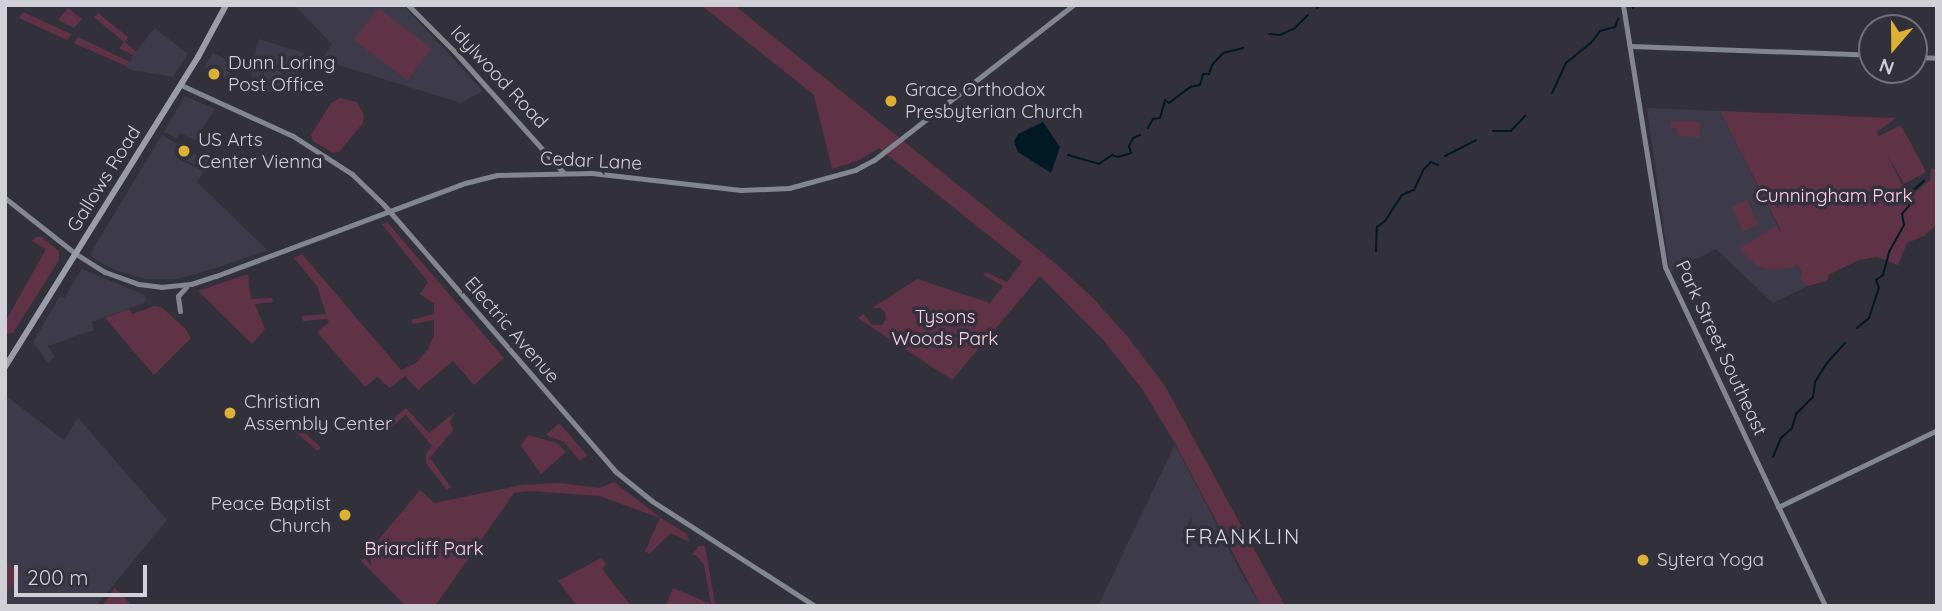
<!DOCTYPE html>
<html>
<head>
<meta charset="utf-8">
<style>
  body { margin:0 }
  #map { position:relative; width:1942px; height:611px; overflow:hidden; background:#32303a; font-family:Quicksand,sans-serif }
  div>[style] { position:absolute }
  .built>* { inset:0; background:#3d3b4a }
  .green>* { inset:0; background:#5f3345; transform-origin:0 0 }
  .water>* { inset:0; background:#001925 }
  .stream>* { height:2px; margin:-1px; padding:0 1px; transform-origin:1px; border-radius:1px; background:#001925 }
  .secondary>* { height:5px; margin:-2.5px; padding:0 2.5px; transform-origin:2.5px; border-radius:2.5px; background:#82868d }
  .primary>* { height:6px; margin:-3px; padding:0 3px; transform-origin:3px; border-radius:3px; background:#989da6 }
  .dots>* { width:19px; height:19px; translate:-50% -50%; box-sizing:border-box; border:4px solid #32303a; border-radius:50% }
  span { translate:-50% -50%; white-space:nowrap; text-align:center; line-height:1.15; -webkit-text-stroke:7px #32303a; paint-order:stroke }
  .poi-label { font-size:19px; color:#d1d0d6 }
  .left { translate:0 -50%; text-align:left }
  .right { translate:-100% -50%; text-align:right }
  .street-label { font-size:19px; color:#d1d0d6 }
  .park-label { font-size:19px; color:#ffd2e2 }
  .neighbourhood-label { font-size:21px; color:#dbdae6; letter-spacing:2px }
  .frame { position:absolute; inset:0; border:7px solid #d1d0d6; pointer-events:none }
  .north { position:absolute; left:1858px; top:14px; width:70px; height:70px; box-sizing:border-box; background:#32303a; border:2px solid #727078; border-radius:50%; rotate:200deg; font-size:19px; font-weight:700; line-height:28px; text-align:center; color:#d1d0d6 }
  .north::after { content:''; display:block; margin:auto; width:24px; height:32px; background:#ddb133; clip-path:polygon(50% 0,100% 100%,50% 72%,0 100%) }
  .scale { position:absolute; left:14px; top:565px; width:133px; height:32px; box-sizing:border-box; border:4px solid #d1d0d6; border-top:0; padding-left:9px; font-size:21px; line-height:24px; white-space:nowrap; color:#d1d0d6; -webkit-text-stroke:5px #32303a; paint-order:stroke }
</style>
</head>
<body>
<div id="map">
  <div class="built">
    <i style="clip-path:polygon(294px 5px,403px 5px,483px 91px,461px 103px,322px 60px,332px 44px)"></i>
    <i style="clip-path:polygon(155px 28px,188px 54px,173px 77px,127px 69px,133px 55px)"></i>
    <i style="clip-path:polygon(259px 39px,304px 53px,295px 85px,278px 94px,258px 89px,249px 71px)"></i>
    <i style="clip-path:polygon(213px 53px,240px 65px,230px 80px,204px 67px)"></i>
    <i style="clip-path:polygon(185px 96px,215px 109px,195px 140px,180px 133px,177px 138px,164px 132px)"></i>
    <i style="clip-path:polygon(1647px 108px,1720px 111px,1808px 286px,1773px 303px,1716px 249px,1670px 272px)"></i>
    <i style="clip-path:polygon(162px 135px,201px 158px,206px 150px,213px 154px,204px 168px,173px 156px,204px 171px,197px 182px,267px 250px,223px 266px,177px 279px,146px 279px,115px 270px,93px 258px,91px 252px)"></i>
    <i style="clip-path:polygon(82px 269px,145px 295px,146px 299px,144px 303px,92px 322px,94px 330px,48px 346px,55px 357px,48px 363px,33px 342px,60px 296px,64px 298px)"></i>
    <i style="clip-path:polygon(5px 395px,64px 440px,78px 418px,167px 520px,96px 606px,5px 606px)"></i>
    <i style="clip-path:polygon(1175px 444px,1243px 576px,1261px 606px,1098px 606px)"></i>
  </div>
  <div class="green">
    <i style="clip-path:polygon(701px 5px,734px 5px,1055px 263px,1092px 297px,1127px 336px,1165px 386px,1285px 606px,1261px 606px,1175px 443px,1142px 389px,1105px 342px,1040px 276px,952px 380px,858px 318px,864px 314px,872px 325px,882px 325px,886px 319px,885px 312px,880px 308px,872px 308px,917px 279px,990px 303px,1003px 286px,983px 275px,985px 272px,1007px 282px,1022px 262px,879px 148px,859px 160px,832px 169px,814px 95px)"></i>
    <i style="clip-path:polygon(68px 8px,82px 19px,74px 28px,58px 20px)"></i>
    <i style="left:378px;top:8px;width:67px;height:40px;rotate:37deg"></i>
    <i style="clip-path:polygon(23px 12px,71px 34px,71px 35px,67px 40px,19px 18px)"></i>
    <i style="clip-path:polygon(98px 13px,128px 37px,125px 42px,136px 52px,133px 55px,119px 48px,124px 42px,94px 17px)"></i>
    <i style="clip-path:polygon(78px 37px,130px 62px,128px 67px,74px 43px)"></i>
    <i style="clip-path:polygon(340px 98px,357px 102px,364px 115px,363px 123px,339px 152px,333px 153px,313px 141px,311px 135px,331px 103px)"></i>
    <i style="clip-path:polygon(1720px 111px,1896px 118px,1877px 132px,1879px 136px,1901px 125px,1926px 172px,1904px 184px,1887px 154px,1901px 183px,1913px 194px,1930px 180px,1931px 168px,1937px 170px,1937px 224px,1924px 236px,1907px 243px,1898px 265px,1877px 257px,1859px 260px,1830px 274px,1826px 281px,1808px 286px,1800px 279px,1802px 273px,1797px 264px,1791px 268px,1772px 270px,1756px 265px,1739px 249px,1775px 226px,1782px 233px)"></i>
    <i style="clip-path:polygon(1671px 121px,1700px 122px,1699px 138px,1677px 135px,1677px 128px,1670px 128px)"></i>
    <i style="left:1747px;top:200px;width:27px;height:17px;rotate:66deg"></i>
    <i style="clip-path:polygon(387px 222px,504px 358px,474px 385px,453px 361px,418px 390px,405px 376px,390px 388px,377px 377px,365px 387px,317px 332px,329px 322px,327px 319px,303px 321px,302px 316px,326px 314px,317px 286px,294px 258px,302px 254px,401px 370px,416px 363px,428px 349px,434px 335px,434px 320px,413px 324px,411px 320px,434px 314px,434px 304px,420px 294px,428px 282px,382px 224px)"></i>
    <i style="clip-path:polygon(36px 237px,41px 237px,59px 251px,59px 260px,13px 333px,7px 334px,5px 322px,46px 249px,32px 241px)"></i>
    <i style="clip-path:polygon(248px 274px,251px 299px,272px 298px,273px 302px,255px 304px,265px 329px,252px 344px,198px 291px)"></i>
    <i style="clip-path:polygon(154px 306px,161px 307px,184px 327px,191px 338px,154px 375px,105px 318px,129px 309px,132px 314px)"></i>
    <i style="clip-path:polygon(406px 408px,429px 433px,455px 412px,450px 422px,453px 430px,430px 458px,451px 487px,447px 490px,426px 463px,426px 454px,432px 446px,406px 415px,386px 431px,383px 427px)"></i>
    <i style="clip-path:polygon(278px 416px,292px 421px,321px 448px,317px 451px)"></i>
    <i style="clip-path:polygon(559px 423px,587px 455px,580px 461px,564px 442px,546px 435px)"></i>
    <i style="clip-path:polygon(528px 435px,557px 443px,566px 452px,541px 474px,521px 446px)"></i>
    <i style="clip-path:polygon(614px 482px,661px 518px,687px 534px,689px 542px,671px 533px,649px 554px,645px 551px,660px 518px,599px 496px,530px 491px,514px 493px,435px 606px,406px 606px,361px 561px,420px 490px,434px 503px,522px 485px,559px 483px,600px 488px)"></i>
    <i style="clip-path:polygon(699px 546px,705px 546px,715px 604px,706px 606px,666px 606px,673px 588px,711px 604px,704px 565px,696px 555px,692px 555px)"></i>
    <i style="clip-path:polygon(601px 558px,606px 564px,602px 569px,631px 606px,573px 606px,575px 603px,558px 581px)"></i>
    <i style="clip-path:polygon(5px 561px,21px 575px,5px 593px)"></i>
    <i style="clip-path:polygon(115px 588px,125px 598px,132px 606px,102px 606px)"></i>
  </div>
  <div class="water">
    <i style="clip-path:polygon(1043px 122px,1060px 147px,1051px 173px,1018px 152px,1014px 142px,1018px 134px)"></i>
  </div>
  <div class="stream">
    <i style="left:1317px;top:8px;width:5px;rotate:-37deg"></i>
    <i style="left:1633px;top:8px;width:3px;rotate:-72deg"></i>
    <i style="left:1269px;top:34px;width:11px;rotate:5deg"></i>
    <i style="left:1280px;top:35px;width:17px;rotate:-25deg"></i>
    <i style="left:1295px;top:28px;width:18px;rotate:-45deg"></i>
    <i style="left:1552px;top:93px;width:33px;rotate:-65deg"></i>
    <i style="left:1566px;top:63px;width:32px;rotate:-39deg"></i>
    <i style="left:1591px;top:43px;width:15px;rotate:-53deg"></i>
    <i style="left:1600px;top:31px;width:16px;rotate:-15deg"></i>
    <i style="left:1615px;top:27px;width:9px;rotate:-69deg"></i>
    <i style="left:1148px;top:128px;width:10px;rotate:-61deg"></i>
    <i style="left:1153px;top:119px;width:7px;rotate:-8deg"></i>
    <i style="left:1160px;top:118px;width:19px;rotate:-74deg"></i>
    <i style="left:1165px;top:100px;width:5px;rotate:37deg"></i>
    <i style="left:1169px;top:103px;width:26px;rotate:-37deg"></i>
    <i style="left:1190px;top:87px;width:10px;rotate:-11deg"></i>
    <i style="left:1200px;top:85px;width:11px;rotate:-75deg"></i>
    <i style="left:1203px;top:74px;width:6px"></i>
    <i style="left:1209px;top:74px;width:9px;rotate:-72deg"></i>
    <i style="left:1212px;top:65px;width:16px;rotate:-47deg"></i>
    <i style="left:1223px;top:53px;width:21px;rotate:-14deg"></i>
    <i style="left:1493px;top:131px;width:18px"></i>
    <i style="left:1511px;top:131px;width:21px;rotate:-47deg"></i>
    <i style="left:1068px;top:155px;width:32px;rotate:16deg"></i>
    <i style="left:1099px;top:164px;width:16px;rotate:-35deg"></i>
    <i style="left:1112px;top:155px;width:6px;rotate:18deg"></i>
    <i style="left:1118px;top:157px;width:14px;rotate:-17deg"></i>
    <i style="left:1131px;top:153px;width:7px;rotate:-106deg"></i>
    <i style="left:1129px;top:146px;width:9px;rotate:-63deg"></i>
    <i style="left:1133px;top:138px;width:8px;rotate:-23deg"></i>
    <i style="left:1445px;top:156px;width:35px;rotate:-27deg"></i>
    <i style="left:1376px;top:251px;width:24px;rotate:-88deg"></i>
    <i style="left:1377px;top:227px;width:10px;rotate:-37deg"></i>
    <i style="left:1385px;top:221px;width:31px;rotate:-57deg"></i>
    <i style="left:1402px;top:195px;width:13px;rotate:-23deg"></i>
    <i style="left:1414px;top:190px;width:23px;rotate:-65deg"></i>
    <i style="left:1424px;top:169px;width:10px;rotate:-45deg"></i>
    <i style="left:1431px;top:162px;width:8px;rotate:23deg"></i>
    <i style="left:1857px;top:328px;width:16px;rotate:-40deg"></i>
    <i style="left:1869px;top:318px;width:32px;rotate:-72deg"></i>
    <i style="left:1879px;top:288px;width:9px;rotate:-111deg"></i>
    <i style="left:1876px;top:280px;width:9px;rotate:-36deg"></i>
    <i style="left:1883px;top:275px;width:24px;rotate:-75deg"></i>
    <i style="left:1889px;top:252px;width:31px;rotate:-61deg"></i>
    <i style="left:1904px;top:225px;width:11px;rotate:-100deg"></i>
    <i style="left:1902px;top:214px;width:11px;rotate:-49deg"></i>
    <i style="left:1909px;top:206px;width:12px;rotate:-90deg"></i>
    <i style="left:1909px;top:194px;width:20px;rotate:-41deg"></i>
    <i style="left:1773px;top:457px;width:21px;rotate:-67deg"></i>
    <i style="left:1781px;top:438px;width:15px;rotate:-42deg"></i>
    <i style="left:1792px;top:428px;width:15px;rotate:-74deg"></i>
    <i style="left:1796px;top:414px;width:24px;rotate:-45deg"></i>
    <i style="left:1813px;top:397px;width:15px;rotate:-82deg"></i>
    <i style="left:1815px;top:382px;width:22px;rotate:-58deg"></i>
    <i style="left:1827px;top:363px;width:27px;rotate:-48deg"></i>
  </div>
  <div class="secondary">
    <i style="left:408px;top:5px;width:65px;rotate:45deg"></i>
    <i style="left:454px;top:51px;width:164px;rotate:48deg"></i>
    <i style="left:1623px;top:5px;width:265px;rotate:80.9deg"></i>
    <i style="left:1665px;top:267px;width:375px;rotate:64.7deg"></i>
    <i style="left:1631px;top:46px;width:241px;rotate:2.1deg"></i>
    <i style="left:1914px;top:57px;width:23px;rotate:2deg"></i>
    <i style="left:181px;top:85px;width:123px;rotate:24.5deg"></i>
    <i style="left:293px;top:136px;width:70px;rotate:32.8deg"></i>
    <i style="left:352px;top:174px;width:45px;rotate:44.1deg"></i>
    <i style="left:384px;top:205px;width:352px;rotate:49deg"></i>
    <i style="left:615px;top:471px;width:48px;rotate:39deg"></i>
    <i style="left:652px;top:501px;width:194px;rotate:32.8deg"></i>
    <i style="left:5px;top:198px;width:90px;rotate:38.3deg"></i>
    <i style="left:76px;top:254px;width:34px;rotate:32deg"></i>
    <i style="left:105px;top:272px;width:35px;rotate:20deg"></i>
    <i style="left:138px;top:284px;width:23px;rotate:7deg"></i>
    <i style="left:161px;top:287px;width:30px;rotate:-6deg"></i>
    <i style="left:191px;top:284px;width:26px;rotate:-18deg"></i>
    <i style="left:216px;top:276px;width:266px;rotate:-20.5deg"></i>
    <i style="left:465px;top:183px;width:33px;rotate:-14deg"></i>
    <i style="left:497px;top:175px;width:95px;rotate:-1.2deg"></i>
    <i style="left:592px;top:173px;width:150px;rotate:6.5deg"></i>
    <i style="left:741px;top:190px;width:48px;rotate:-2.4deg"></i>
    <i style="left:789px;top:188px;width:68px;rotate:-15.3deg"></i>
    <i style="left:855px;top:170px;width:21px;rotate:-28deg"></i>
    <i style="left:874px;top:160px;width:252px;rotate:-37.9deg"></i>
    <i style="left:180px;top:311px;width:15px;rotate:-98deg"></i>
    <i style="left:178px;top:296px;width:13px;rotate:-48deg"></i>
    <i style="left:1778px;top:507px;width:177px;rotate:-25.8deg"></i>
  </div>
  <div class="primary">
    <i style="left:5px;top:367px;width:365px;rotate:-58.1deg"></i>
    <i style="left:198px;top:57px;width:59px;rotate:-61.7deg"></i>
  </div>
  <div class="dots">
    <i style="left:214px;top:74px;background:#ddb133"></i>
    <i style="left:891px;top:101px;background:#ddb133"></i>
    <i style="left:184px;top:151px;background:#ddb133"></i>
    <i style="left:230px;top:413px;background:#ddb133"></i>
    <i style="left:345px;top:515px;background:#ddb133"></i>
    <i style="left:1643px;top:560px;background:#ddb133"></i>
  </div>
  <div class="poi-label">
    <span class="left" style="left:228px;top:74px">Dunn Loring<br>Post Office</span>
    <span class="left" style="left:905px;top:101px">Grace Orthodox<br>Presbyterian Church</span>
    <span class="left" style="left:198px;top:151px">US Arts<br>Center Vienna</span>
    <span class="left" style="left:244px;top:413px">Christian<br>Assembly Center</span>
    <span class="right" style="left:331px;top:515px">Peace Baptist<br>Church</span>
    <span class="left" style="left:1657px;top:560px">Sytera Yoga</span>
  </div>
  <div class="street-label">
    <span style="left:499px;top:77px;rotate:47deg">Idylwood Road</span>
    <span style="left:591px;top:161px;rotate:3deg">Cedar Lane</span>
    <span style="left:104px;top:179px;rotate:-58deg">Gallows Road</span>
    <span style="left:512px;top:330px;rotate:49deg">Electric Avenue</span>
    <span style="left:1721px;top:348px;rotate:65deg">Park Street Southeast</span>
  </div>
  <div class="park-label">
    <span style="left:1834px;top:196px">Cunningham Park</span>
    <span style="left:945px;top:328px">Tysons<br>Woods Park</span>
    <span style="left:424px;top:549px">Briarcliff Park</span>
  </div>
  <div class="neighbourhood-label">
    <span style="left:1243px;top:536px">FRANKLIN</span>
  </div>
  <div class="frame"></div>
  <div class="north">N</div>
  <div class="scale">200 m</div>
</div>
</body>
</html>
